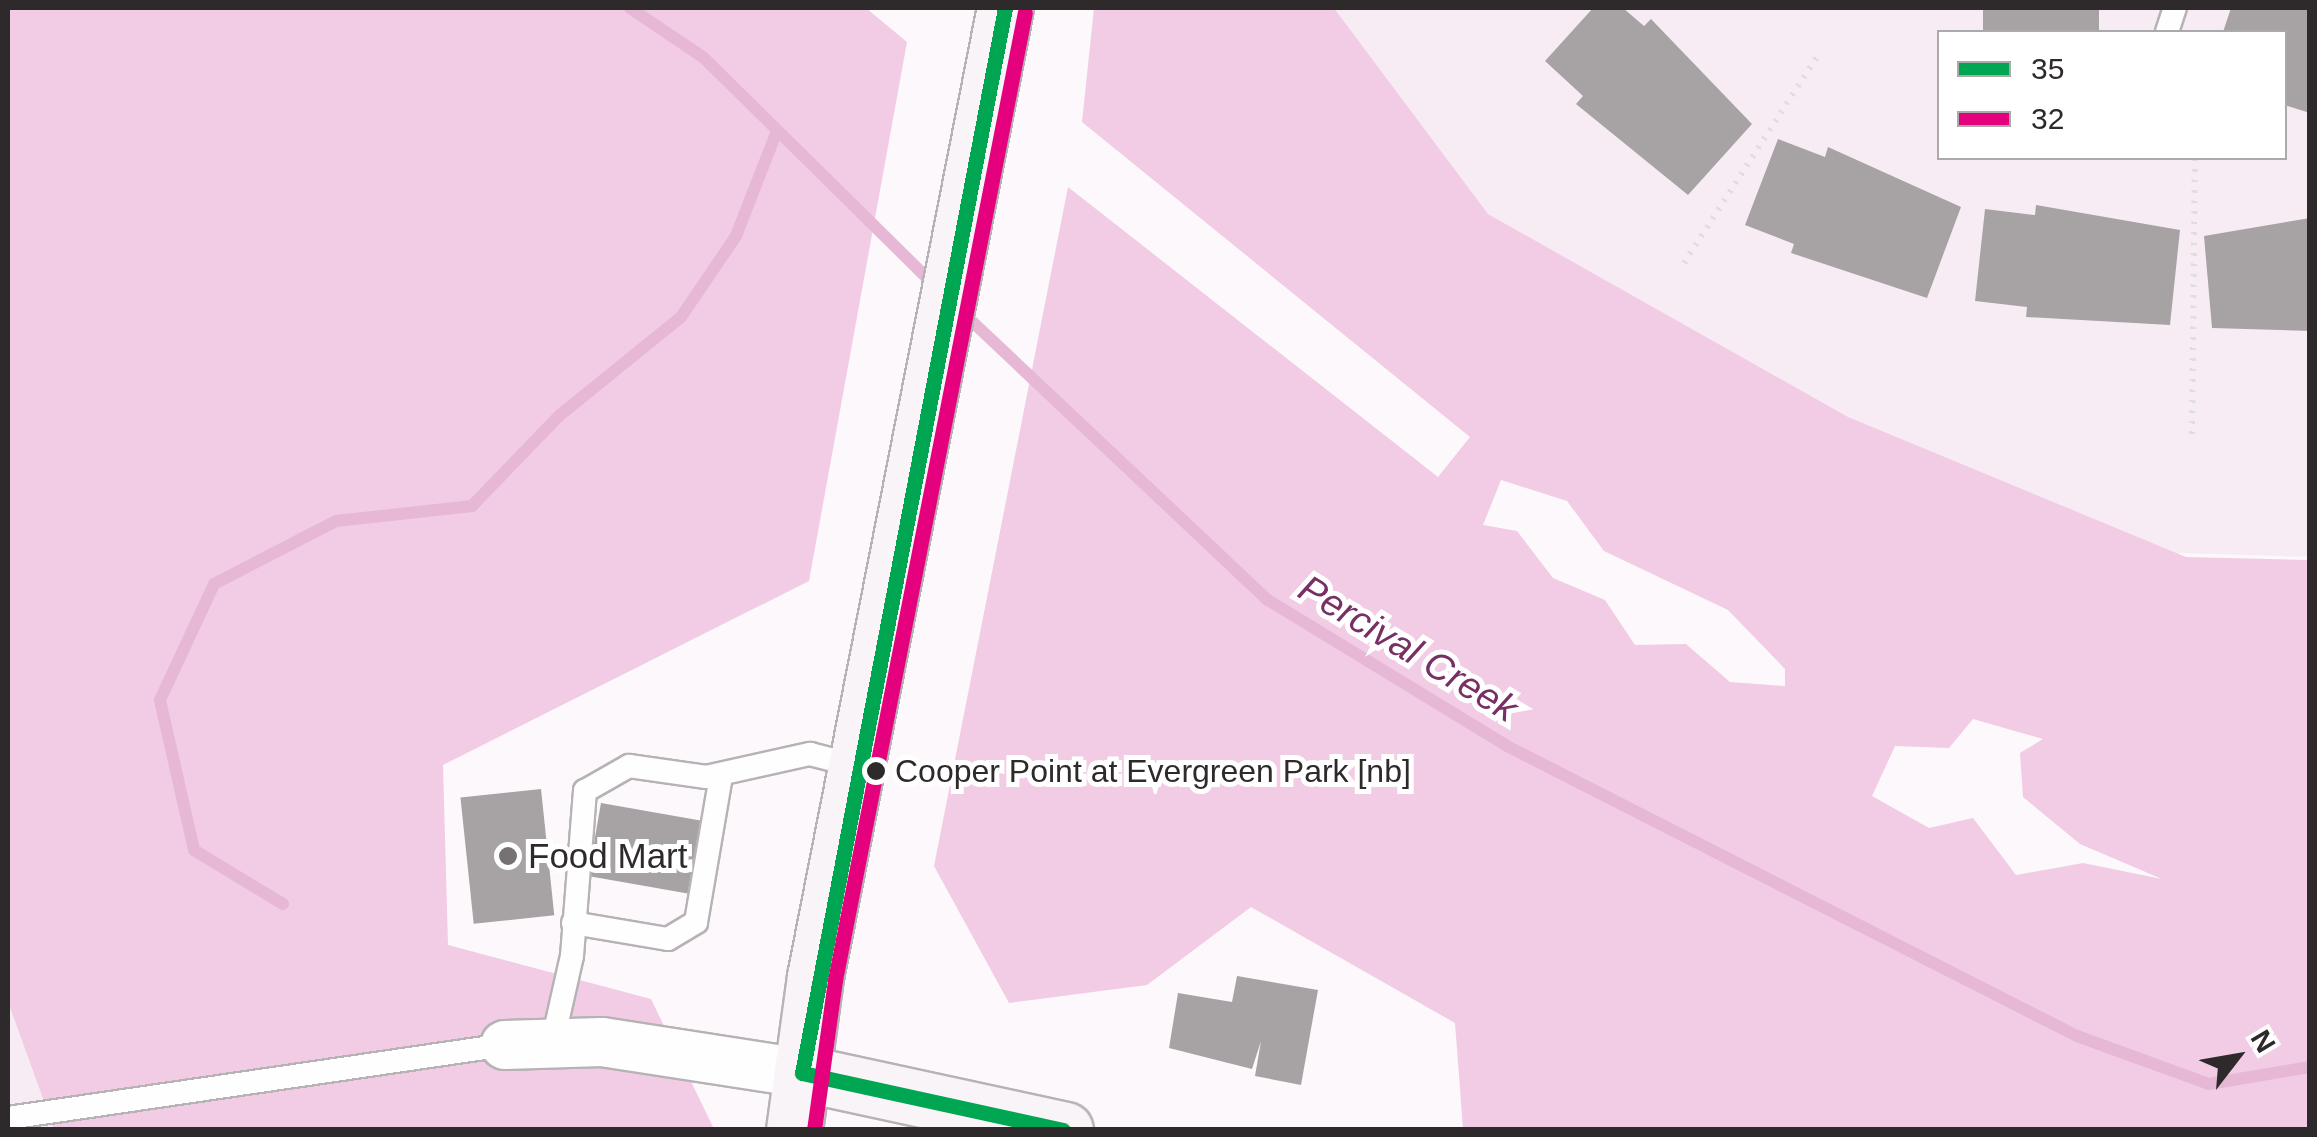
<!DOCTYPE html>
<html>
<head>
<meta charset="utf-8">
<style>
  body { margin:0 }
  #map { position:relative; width:2317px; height:1137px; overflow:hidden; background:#fdf8fb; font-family:Arial,sans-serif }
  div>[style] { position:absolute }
  .built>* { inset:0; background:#f8ecf4 }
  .forest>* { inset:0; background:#f1cce4 }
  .stream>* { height:12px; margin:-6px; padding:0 6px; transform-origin:6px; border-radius:6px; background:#e6b8d6 }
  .building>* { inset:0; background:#a7a3a5; transform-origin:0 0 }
  .path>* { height:6px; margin-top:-3px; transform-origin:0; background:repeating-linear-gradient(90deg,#dedede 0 2.5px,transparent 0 10.5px) }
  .roads { filter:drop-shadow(2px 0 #b7b3b5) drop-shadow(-2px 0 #b7b3b5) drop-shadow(0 2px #b7b3b5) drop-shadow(0 -2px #b7b3b5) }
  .lane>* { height:22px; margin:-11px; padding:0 11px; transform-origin:11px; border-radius:11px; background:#fffefe }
  .street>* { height:48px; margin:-24px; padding:0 24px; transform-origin:24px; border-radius:24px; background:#fffefe }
  .secondary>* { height:55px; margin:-27.5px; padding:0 27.5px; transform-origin:27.5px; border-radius:27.5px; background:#f8f4f7 }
  .bus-1>* { height:15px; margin:-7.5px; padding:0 7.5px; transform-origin:7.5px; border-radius:7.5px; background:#00a651 }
  .bus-2>* { height:15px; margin:-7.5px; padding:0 7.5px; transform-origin:7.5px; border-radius:7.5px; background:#e5007d }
  .dots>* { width:28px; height:28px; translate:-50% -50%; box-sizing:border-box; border:5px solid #fff; border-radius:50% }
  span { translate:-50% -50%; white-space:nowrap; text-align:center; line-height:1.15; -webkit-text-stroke:10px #fff; paint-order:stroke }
  .bus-label { font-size:32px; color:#2e2a2c }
  .left { translate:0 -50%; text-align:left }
  .poi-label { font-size:35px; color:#2e2a2c }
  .water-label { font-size:38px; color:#782f63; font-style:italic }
  .frame { position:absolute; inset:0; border:10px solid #2e2a2c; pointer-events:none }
  .legend { position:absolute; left:1937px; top:30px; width:350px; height:130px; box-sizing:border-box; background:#fff; border:2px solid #abaaab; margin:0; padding:12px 18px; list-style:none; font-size:30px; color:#2e2a2c }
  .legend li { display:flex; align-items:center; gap:20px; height:50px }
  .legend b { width:50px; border:2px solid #abaaab }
  .north { position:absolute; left:2187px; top:1007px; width:100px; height:100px; -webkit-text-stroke:8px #fff; paint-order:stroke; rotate:59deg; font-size:28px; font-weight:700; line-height:40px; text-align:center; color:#2e2a2c }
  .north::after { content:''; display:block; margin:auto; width:35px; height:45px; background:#2e2a2c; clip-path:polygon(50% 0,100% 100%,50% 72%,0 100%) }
</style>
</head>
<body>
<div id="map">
  <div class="built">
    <i style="clip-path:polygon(evenodd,1334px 8px,2309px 8px,2309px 557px,2175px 553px,1848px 418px,1488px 214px,1334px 8px,1940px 32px,2284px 32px,2284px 158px,1940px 158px,1940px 32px)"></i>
    <i style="clip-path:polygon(8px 1002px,54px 1129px,8px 1129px)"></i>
  </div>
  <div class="forest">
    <i style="clip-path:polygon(8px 8px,866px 8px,907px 42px,809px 581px,443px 765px,448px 945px,651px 999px,714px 1129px,54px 1129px,8px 1002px)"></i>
    <i style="clip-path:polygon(evenodd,1094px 8px,1334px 8px,1488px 214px,1848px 417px,2186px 557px,2309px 560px,2309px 1129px,1463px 1129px,1455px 1023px,1251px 907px,1147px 985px,1009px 1003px,934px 866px,1068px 187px,1438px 477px,1470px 437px,1082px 122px,1094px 8px,1501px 480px,1567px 501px,1604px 551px,1728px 610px,1785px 669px,1785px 686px,1730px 682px,1686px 644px,1635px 645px,1605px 600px,1553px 578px,1517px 531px,1483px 525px,1501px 480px,1094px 8px,1973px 719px,2043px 739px,2020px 753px,2023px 797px,2080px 844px,2162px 879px,2083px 863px,2016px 875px,1973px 818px,1929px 828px,1872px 796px,1895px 746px,1949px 748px,1973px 719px)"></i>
  </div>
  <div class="stream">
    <i style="left:630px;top:8px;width:89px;rotate:34deg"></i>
    <i style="left:704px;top:58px;width:327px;rotate:44.6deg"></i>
    <i style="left:962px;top:312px;width:420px;rotate:43.3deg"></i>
    <i style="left:1268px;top:600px;width:280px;rotate:31.4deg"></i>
    <i style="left:1507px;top:746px;width:640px;rotate:26.97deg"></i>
    <i style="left:2077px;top:1036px;width:140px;rotate:20deg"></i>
    <i style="left:2209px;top:1084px;width:102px;rotate:-9.6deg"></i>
    <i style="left:283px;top:904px;width:104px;rotate:-148.8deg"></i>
    <i style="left:194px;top:850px;width:154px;rotate:-102.8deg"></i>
    <i style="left:160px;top:700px;width:128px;rotate:-65deg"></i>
    <i style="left:214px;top:584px;width:137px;rotate:-27.3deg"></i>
    <i style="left:336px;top:521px;width:137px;rotate:-6.3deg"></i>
    <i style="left:472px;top:506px;width:127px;rotate:-46deg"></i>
    <i style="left:560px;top:415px;width:156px;rotate:-39deg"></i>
    <i style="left:681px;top:317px;width:98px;rotate:-55.8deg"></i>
    <i style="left:736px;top:236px;width:107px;rotate:-68.7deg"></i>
  </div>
  <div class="building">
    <i style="clip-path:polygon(1593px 8px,1623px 8px,1644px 26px,1651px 19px,1752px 124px,1688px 195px,1576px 104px,1583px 96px,1545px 61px)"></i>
    <i style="left:1983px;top:8px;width:116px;height:25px"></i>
    <i style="clip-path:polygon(2231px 8px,2310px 8px,2310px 113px,2284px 105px,2284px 32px,2223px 32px)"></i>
    <i style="clip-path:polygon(1778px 139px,1825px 157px,1828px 147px,1961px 207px,1927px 298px,1791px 253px,1794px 244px,1745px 225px)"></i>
    <i style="clip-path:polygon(2036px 205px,2180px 230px,2170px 325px,2026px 317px,2027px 307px,1975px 301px,1985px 209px,2035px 215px)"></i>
    <i style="clip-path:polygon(2310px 218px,2310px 331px,2212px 328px,2204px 236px)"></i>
    <i style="left:541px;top:789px;width:127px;height:81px;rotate:84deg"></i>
    <i style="left:601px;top:803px;width:101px;height:74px;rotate:10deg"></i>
    <i style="clip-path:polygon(1237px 976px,1318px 990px,1301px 1085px,1255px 1076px,1261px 1041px,1252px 1069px,1169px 1048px,1178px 993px,1232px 1002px)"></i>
  </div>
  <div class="path">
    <i style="left:1684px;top:263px;width:251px;rotate:-57.2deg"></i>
    <i style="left:2192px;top:434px;width:276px;rotate:-89.4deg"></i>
  </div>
  <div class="roads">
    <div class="lane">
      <i style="left:2167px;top:32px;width:25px;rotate:-72deg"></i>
      <i style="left:573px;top:923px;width:96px;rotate:9.6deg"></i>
      <i style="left:668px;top:939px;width:33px;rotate:-31deg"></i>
      <i style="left:696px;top:922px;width:148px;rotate:-80.3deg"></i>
      <i style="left:553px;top:1040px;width:86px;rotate:-77.3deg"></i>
      <i style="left:572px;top:956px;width:166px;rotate:-85.5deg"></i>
      <i style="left:585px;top:791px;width:51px;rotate:-29.6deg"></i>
      <i style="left:629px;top:766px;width:78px;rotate:8.1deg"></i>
      <i style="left:706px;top:777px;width:107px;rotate:-12.5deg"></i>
      <i style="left:810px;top:754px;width:49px;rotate:14.3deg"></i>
      <i style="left:8px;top:1118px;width:502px;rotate:-8.36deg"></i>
    </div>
    <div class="street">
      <i style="left:505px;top:1045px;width:97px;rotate:-1.8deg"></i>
      <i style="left:602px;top:1042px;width:202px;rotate:8.8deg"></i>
    </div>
    <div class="secondary">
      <i style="left:802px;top:1073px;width:269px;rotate:12.2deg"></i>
      <i style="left:794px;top:1130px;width:154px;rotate:-82.2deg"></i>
      <i style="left:815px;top:977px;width:987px;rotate:-78.91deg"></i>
    </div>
  </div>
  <div class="bus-1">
    <i style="left:1005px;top:8px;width:1084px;rotate:100.79deg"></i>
    <i style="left:802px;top:1073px;width:267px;rotate:12.3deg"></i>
  </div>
  <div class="bus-2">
    <i style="left:814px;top:1130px;width:151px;rotate:-82deg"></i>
    <i style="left:835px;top:980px;width:986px;rotate:-78.9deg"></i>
  </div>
  <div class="dots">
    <i style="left:876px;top:771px;background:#2e2a2c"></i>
    <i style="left:508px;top:856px;background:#767274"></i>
  </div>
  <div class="bus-label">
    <span class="left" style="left:895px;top:771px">Cooper Point at Evergreen Park [nb]</span>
  </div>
  <div class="poi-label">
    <span class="left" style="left:528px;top:856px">Food Mart</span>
  </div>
  <div class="water-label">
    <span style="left:1408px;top:649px;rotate:31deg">Percival Creek</span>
  </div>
  <div class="frame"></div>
  <ul class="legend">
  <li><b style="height:12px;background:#00a651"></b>35</li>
  <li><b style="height:12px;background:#e5007d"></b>32</li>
  </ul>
  <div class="north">N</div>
</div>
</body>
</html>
